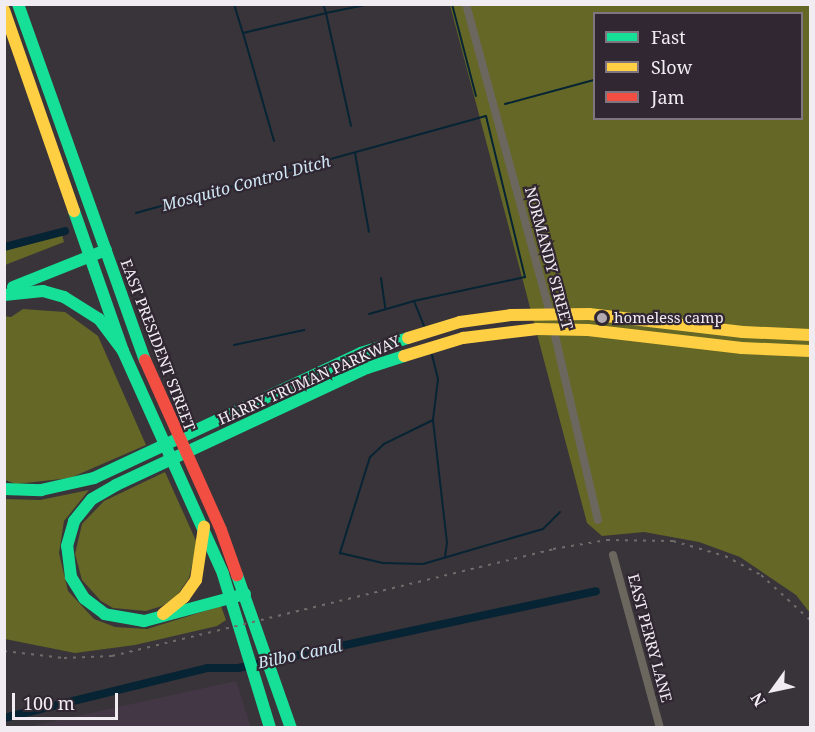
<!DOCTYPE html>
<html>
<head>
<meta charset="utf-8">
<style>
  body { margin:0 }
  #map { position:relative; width:815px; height:732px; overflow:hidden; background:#393439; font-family:"Noto Serif",serif }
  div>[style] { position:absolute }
  .built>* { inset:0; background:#433746 }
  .forest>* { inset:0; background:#646725 }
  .stream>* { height:2px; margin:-1px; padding:0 1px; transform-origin:1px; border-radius:1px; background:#062434 }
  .canal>* { height:8px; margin:-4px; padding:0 4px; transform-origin:4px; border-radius:4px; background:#062434 }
  .street>* { height:8px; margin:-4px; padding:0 4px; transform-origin:4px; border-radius:4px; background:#6c675e }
  .fast>* { height:12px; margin:-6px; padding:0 6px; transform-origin:6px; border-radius:6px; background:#16e098 }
  .slow>* { height:12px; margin:-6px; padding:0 6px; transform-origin:6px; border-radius:6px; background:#ffcf43 }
  .jam>* { height:12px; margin:-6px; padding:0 6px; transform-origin:6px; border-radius:6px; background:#f24e42 }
  .rail>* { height:2px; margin-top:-1px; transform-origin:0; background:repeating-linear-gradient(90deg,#706b69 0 3px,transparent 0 9px) }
  .dots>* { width:16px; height:16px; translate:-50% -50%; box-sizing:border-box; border:3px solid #302732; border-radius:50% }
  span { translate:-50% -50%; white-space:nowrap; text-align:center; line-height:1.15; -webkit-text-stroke:4.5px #302732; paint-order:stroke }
  .street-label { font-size:15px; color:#f1ebf2 }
  .poi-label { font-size:15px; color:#f1ebf2 }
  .left { translate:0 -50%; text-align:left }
  .water-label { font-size:16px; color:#d2e8f6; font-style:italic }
  .frame { position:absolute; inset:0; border:6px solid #f1ebf2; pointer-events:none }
  .legend { position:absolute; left:593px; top:12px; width:210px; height:108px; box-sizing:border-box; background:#302732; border:2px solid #7d757f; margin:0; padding:8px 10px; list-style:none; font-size:18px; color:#f1ebf2 }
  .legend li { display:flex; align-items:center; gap:12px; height:30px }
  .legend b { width:30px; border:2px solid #7d757f }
  .north { position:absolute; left:743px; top:660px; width:60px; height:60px; -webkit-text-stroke:4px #302732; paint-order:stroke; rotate:237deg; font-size:16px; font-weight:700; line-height:24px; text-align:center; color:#f1ebf2 }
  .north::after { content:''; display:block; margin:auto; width:21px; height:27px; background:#f1ebf2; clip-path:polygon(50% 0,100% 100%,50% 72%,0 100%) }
  .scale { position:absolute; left:12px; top:693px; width:106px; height:27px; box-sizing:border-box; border:3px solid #f1ebf2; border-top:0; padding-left:8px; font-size:18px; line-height:21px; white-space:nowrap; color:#f1ebf2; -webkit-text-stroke:4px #302732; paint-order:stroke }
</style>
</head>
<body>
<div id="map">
  <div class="built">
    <i style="clip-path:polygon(236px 681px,251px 727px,27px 727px)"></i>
  </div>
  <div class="forest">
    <i style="clip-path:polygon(evenodd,450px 5px,810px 5px,810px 613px,796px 595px,740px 557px,699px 542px,644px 532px,602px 536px,587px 523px,450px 5px,594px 14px,802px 14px,802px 118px,594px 118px,594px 14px)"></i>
    <i style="clip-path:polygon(62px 235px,64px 242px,5px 265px,5px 251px)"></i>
    <i style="clip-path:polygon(23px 309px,65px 312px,98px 336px,146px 445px,70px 478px,16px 484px,5px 480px,4px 316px,11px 317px)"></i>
    <i style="clip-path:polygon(165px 472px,197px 543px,189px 578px,176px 597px,162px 606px,146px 611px,113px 608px,101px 601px,82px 580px,75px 554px,82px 524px,104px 501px)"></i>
    <i style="clip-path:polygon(89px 490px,64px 521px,59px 553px,68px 591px,94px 619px,115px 627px,147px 629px,221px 606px,226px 620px,217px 626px,135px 645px,75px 653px,5px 639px,4px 499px,40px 500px)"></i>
  </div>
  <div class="stream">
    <i style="left:234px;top:4px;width:30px;rotate:73deg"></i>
    <i style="left:452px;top:4px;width:95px;rotate:75.4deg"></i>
    <i style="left:505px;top:104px;width:92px;rotate:-15.1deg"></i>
    <i style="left:351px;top:126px;width:116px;rotate:-102.5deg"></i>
    <i style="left:326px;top:13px;width:45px;rotate:-11.6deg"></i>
    <i style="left:274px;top:141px;width:112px;rotate:-106deg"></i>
    <i style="left:243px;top:33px;width:85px;rotate:-13.5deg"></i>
    <i style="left:326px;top:13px;width:9px;rotate:-108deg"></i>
    <i style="left:355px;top:153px;width:80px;rotate:80deg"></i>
    <i style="left:136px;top:213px;width:363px;rotate:-15.5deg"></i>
    <i style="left:486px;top:116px;width:166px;rotate:76.4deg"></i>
    <i style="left:525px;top:277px;width:114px;rotate:167.8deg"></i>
    <i style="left:414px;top:301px;width:27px;rotate:68deg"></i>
    <i style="left:381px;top:278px;width:30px;rotate:82deg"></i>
    <i style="left:369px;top:314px;width:47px;rotate:-16.1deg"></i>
    <i style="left:234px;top:345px;width:72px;rotate:-12.1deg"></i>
    <i style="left:432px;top:355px;width:25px;rotate:76deg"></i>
    <i style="left:438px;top:379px;width:41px;rotate:97deg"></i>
    <i style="left:445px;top:557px;width:14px;rotate:-82deg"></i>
    <i style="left:447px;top:543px;width:124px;rotate:-96.5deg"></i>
    <i style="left:433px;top:420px;width:55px;rotate:153.9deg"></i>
    <i style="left:384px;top:444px;width:19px;rotate:137deg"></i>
    <i style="left:370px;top:457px;width:101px;rotate:107.4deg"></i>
    <i style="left:340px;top:553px;width:44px;rotate:13.1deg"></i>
    <i style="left:383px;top:563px;width:40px;rotate:1.4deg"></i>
    <i style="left:423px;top:564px;width:125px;rotate:-16.3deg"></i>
    <i style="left:543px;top:529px;width:24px;rotate:-45deg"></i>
  </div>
  <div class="canal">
    <i style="left:4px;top:247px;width:63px;rotate:-14.7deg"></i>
    <i style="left:4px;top:718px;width:210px;rotate:-13.8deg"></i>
    <i style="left:208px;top:668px;width:30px"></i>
    <i style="left:238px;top:668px;width:366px;rotate:-12.1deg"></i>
  </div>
  <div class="street">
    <i style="left:466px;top:4px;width:323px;rotate:74.8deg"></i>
    <i style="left:553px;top:327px;width:198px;rotate:76.9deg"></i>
    <i style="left:613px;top:555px;width:179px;rotate:74.8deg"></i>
  </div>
  <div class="fast">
    <i style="left:18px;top:4px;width:378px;rotate:70.4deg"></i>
    <i style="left:74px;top:211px;width:148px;rotate:70.7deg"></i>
    <i style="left:123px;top:351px;width:244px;rotate:65.8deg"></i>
    <i style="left:223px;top:574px;width:161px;rotate:73deg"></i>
    <i style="left:13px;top:287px;width:100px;rotate:-21.7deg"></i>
    <i style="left:4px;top:295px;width:39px;rotate:-6deg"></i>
    <i style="left:43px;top:291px;width:22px;rotate:16deg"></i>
    <i style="left:64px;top:297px;width:41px;rotate:32.2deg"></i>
    <i style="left:99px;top:319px;width:40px;rotate:53deg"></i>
    <i style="left:4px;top:489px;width:37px;rotate:2deg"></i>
    <i style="left:41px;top:490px;width:54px;rotate:-12.8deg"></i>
    <i style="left:94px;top:478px;width:295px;rotate:-25.1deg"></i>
    <i style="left:361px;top:353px;width:49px;rotate:-17.7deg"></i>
    <i style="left:237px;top:575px;width:162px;rotate:70.6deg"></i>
    <i style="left:245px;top:594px;width:105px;rotate:165deg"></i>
    <i style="left:144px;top:621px;width:40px;rotate:-170deg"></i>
    <i style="left:105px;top:614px;width:26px;rotate:-143deg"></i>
    <i style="left:84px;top:598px;width:25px;rotate:-122deg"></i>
    <i style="left:71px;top:577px;width:31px;rotate:-97deg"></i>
    <i style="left:67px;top:546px;width:26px;rotate:-74deg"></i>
    <i style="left:74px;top:521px;width:28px;rotate:-51deg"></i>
    <i style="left:92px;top:499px;width:28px;rotate:-30deg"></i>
    <i style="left:116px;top:485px;width:277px;rotate:-25deg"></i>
    <i style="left:367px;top:368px;width:39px;rotate:-18deg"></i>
  </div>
  <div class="slow">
    <i style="left:4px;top:10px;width:213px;rotate:70.8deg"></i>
    <i style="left:408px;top:338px;width:54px;rotate:-17.1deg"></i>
    <i style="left:460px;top:322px;width:51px;rotate:-7.8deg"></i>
    <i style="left:511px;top:315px;width:78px;rotate:-0.7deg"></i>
    <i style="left:589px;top:314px;width:155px;rotate:6.7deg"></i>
    <i style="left:743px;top:332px;width:67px;rotate:2.6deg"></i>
    <i style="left:404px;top:356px;width:62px;rotate:-17deg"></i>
    <i style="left:463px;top:338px;width:75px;rotate:-6.9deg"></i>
    <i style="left:537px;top:329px;width:51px;rotate:1.1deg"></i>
    <i style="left:588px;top:330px;width:155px;rotate:6.7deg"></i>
    <i style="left:742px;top:348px;width:68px;rotate:2.5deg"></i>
    <i style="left:163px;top:614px;width:27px;rotate:-39deg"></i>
    <i style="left:184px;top:597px;width:21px;rotate:-55deg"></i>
    <i style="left:196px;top:580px;width:54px;rotate:-81.4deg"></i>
  </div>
  <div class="jam">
    <i style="left:145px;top:360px;width:186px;rotate:65.9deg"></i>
    <i style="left:221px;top:530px;width:48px;rotate:70.4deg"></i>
  </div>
  <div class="rail">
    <i style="left:4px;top:651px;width:60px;rotate:6.7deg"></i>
    <i style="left:64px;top:658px;width:48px;rotate:-2.4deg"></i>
    <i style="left:112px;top:656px;width:454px;rotate:-13.6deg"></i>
    <i style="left:553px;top:549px;width:55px;rotate:-9.5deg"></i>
    <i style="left:607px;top:540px;width:66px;rotate:0.9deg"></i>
    <i style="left:673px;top:541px;width:54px;rotate:16.1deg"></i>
    <i style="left:725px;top:556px;width:41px;rotate:27.8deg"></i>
    <i style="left:761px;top:575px;width:67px;rotate:42.6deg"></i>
  </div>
  <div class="dots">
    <i style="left:602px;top:318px;background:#b1abb1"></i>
  </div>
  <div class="street-label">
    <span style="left:549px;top:258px;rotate:75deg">NORMANDY STREET</span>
    <span style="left:158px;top:345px;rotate:69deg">EAST PRESIDENT STREET</span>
    <span style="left:309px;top:380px;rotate:-24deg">HARRY TRUMAN PARKWAY</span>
    <span style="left:650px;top:638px;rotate:75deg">EAST PERRY LANE</span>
  </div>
  <div class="poi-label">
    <span class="left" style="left:614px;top:318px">homeless camp</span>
  </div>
  <div class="water-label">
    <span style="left:246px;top:183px;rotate:-15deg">Mosquito Control Ditch</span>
    <span style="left:300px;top:654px;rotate:-12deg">Bilbo Canal</span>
  </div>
  <div class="frame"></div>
  <ul class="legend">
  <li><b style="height:8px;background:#16e098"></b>Fast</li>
  <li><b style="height:8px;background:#ffcf43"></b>Slow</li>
  <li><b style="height:8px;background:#f24e42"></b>Jam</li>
  </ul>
  <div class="north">N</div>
  <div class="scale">100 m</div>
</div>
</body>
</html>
